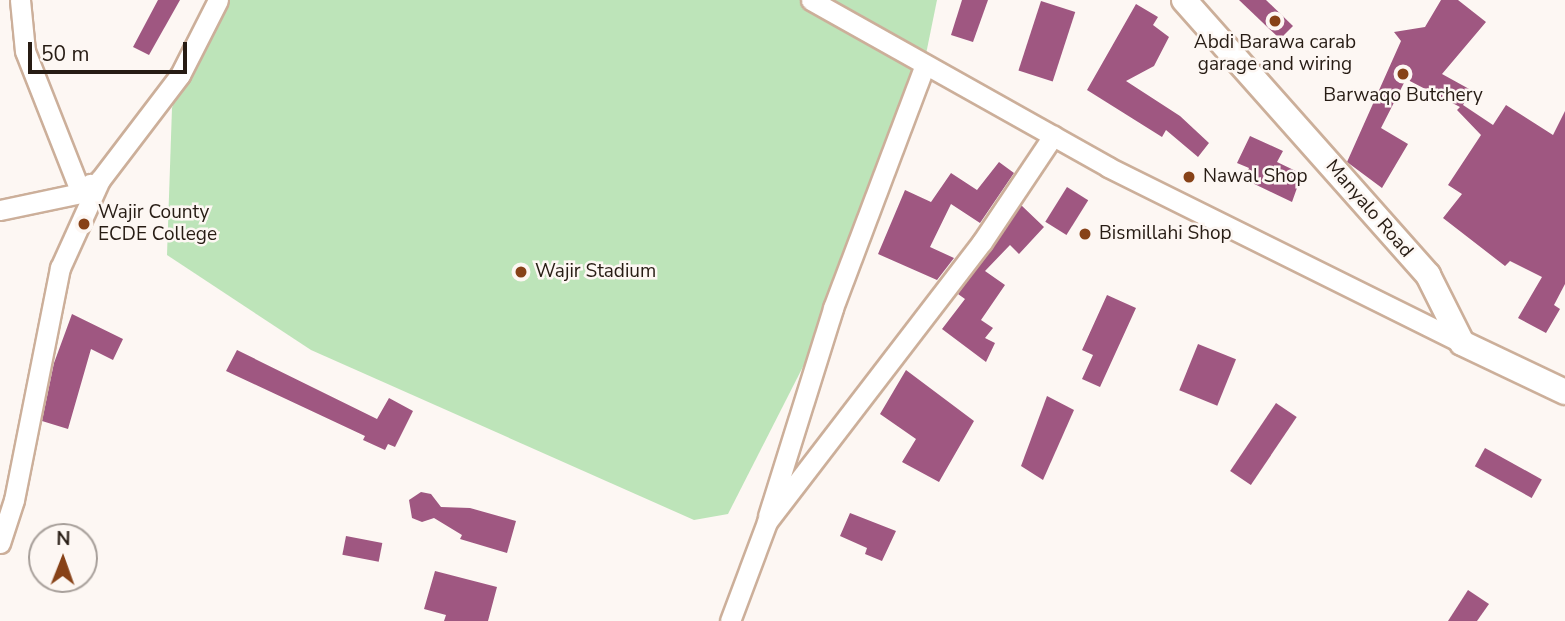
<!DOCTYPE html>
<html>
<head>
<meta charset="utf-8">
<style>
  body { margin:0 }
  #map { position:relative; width:1565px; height:621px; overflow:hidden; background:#fdf7f3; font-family:"Nunito Sans",sans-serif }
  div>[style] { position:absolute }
  .green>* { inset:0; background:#bde4b9 }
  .building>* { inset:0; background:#9f5781; transform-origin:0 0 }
  .roads { filter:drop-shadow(2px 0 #ccaf9a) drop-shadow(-2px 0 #ccaf9a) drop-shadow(0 2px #ccaf9a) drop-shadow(0 -2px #ccaf9a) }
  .minor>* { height:19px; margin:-9.5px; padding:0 9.5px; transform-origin:9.5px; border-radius:9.5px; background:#fff }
  .tertiary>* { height:24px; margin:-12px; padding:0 12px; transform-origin:12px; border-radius:12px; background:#fff }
  .dots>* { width:19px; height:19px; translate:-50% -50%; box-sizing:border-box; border:4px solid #fdf7f3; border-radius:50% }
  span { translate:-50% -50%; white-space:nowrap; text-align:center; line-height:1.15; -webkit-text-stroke:5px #fdf7f3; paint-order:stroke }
  .poi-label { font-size:19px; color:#271c14 }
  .left { translate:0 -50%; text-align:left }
  .street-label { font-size:19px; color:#271c14 }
  .north { position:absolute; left:28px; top:523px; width:70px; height:70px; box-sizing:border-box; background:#fdf7f3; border:2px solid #a79f9a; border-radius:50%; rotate:1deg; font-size:19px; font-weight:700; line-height:28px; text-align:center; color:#271c14 }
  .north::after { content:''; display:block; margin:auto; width:24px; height:32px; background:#874218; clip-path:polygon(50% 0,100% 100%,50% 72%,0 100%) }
  .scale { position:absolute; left:28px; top:42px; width:159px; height:32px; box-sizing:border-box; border:4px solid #271c14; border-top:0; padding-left:9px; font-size:21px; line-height:24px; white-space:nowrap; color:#271c14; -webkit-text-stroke:5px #fdf7f3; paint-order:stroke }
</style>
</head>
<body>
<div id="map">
  <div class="green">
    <i style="clip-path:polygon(214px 0,937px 0,913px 118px,843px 288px,728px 514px,694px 520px,311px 350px,167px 255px,172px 108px)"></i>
  </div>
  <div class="building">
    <i style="clip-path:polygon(158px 0,180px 0,149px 55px,133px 47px)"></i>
    <i style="clip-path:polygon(962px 0,988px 0,973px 42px,951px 35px)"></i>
    <i style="clip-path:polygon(1239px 0,1266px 0,1293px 26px,1280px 39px)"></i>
    <i style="clip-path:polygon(1441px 0,1458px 0,1486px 22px,1442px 74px,1471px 90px,1463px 105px,1493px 125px,1506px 105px,1553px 135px,1565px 111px,1565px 284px,1554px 305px,1560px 309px,1546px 333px,1518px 318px,1542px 277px,1510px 261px,1505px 266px,1443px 218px,1462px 194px,1448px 185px,1481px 135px,1457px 110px,1460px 107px,1406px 79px,1381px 128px,1408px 144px,1382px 188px,1347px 162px,1401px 41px,1394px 32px,1425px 27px)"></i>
    <i style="left:1041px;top:1px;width:36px;height:73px;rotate:18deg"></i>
    <i style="clip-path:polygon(1136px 4px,1158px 17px,1153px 25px,1169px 37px,1154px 66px,1126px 81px,1180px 116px,1209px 143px,1198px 157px,1166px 130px,1162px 137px,1087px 90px)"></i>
    <i style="clip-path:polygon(1250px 136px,1283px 151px,1277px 162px,1302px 174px,1292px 202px,1244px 179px,1249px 168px,1237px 163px)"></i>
    <i style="clip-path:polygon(999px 162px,1014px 173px,980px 223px,951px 204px,930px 247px,954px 258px,937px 280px,878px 254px,905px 190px,931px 202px,951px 173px,977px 190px)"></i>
    <i style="left:1067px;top:187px;width:25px;height:41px;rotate:32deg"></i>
    <i style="clip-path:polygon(1021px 205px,1044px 227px,1019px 254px,1010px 245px,985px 271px,1005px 285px,981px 320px,993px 328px,985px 338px,995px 343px,986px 362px,942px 329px,965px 299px,958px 294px)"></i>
    <i style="clip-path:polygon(1107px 295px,1136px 308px,1100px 387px,1082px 379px,1093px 355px,1082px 350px)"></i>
    <i style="clip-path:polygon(72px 314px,123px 339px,113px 360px,91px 349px,68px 429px,42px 421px,54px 363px)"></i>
    <i style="left:1198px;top:344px;width:41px;height:50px;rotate:22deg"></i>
    <i style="clip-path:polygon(237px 350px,377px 419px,389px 398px,413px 411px,395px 447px,388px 444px,385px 450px,363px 440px,365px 436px,226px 371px)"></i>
    <i style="clip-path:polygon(906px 370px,974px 421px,939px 482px,902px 462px,916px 439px,880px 414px)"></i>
    <i style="clip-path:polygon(1047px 396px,1074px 410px,1043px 480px,1021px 466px)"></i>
    <i style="left:1276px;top:403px;width:25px;height:82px;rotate:34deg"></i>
    <i style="left:1485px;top:448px;width:65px;height:21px;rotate:29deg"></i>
    <i style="clip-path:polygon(421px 492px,431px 494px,441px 507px,470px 508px,516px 521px,507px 553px,460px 539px,462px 535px,434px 518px,422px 522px,412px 518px,409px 500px)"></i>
    <i style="clip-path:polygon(850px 513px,896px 531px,882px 561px,865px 554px,867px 548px,840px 536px)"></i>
    <i style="left:346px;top:536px;width:37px;height:19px;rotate:11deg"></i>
    <i style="clip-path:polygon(435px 571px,497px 587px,488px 621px,444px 621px,446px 615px,424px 609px)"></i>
    <i style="clip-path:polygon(1468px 590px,1489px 604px,1477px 621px,1448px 621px)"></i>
  </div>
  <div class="roads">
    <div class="minor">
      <i style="left:20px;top:0;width:51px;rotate:84.4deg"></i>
      <i style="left:25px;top:51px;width:153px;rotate:68.5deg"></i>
      <i style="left:811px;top:0;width:341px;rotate:29.3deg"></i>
      <i style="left:1108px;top:167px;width:395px;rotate:26.4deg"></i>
      <i style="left:0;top:210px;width:83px;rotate:-11.9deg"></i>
      <i style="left:81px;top:193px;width:13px;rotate:-45deg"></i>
      <i style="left:768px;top:516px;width:218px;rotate:-72.6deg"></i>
      <i style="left:833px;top:308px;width:260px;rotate:-69.3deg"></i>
      <i style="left:0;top:543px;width:45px;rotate:-72deg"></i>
      <i style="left:14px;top:500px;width:237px;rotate:-78.8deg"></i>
      <i style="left:60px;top:268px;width:97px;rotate:-65.6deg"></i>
      <i style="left:100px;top:180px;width:132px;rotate:-52.7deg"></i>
      <i style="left:180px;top:75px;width:84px;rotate:-63.1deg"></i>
      <i style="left:730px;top:621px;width:106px;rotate:-69.5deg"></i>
      <i style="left:767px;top:522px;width:353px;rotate:-52.5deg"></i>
      <i style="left:982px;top:242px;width:128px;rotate:-56.2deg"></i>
    </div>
    <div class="tertiary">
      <i style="left:1184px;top:0;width:368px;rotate:48.4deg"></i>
      <i style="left:1428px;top:275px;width:76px;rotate:63.4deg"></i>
      <i style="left:1462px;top:343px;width:114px;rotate:25.4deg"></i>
    </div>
  </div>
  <div class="dots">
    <i style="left:1275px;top:21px;background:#874218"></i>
    <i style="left:1403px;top:74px;background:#874218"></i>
    <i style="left:1189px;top:177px;background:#874218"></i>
    <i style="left:84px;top:224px;background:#874218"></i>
    <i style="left:1085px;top:234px;background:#874218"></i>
    <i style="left:521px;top:272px;background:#874218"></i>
  </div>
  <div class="poi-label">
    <span style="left:1275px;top:54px">Abdi Barawa carab<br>garage and wiring</span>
    <span style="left:1403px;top:96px">Barwaqo Butchery</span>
    <span class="left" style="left:1203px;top:177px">Nawal Shop</span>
    <span class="left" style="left:98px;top:224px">Wajir County<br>ECDE College</span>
    <span class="left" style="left:1099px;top:234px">Bismillahi Shop</span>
    <span class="left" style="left:535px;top:272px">Wajir Stadium</span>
  </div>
  <div class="street-label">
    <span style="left:1369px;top:209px;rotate:49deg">Manyalo Road</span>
  </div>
  <div class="north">N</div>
  <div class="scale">50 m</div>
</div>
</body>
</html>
